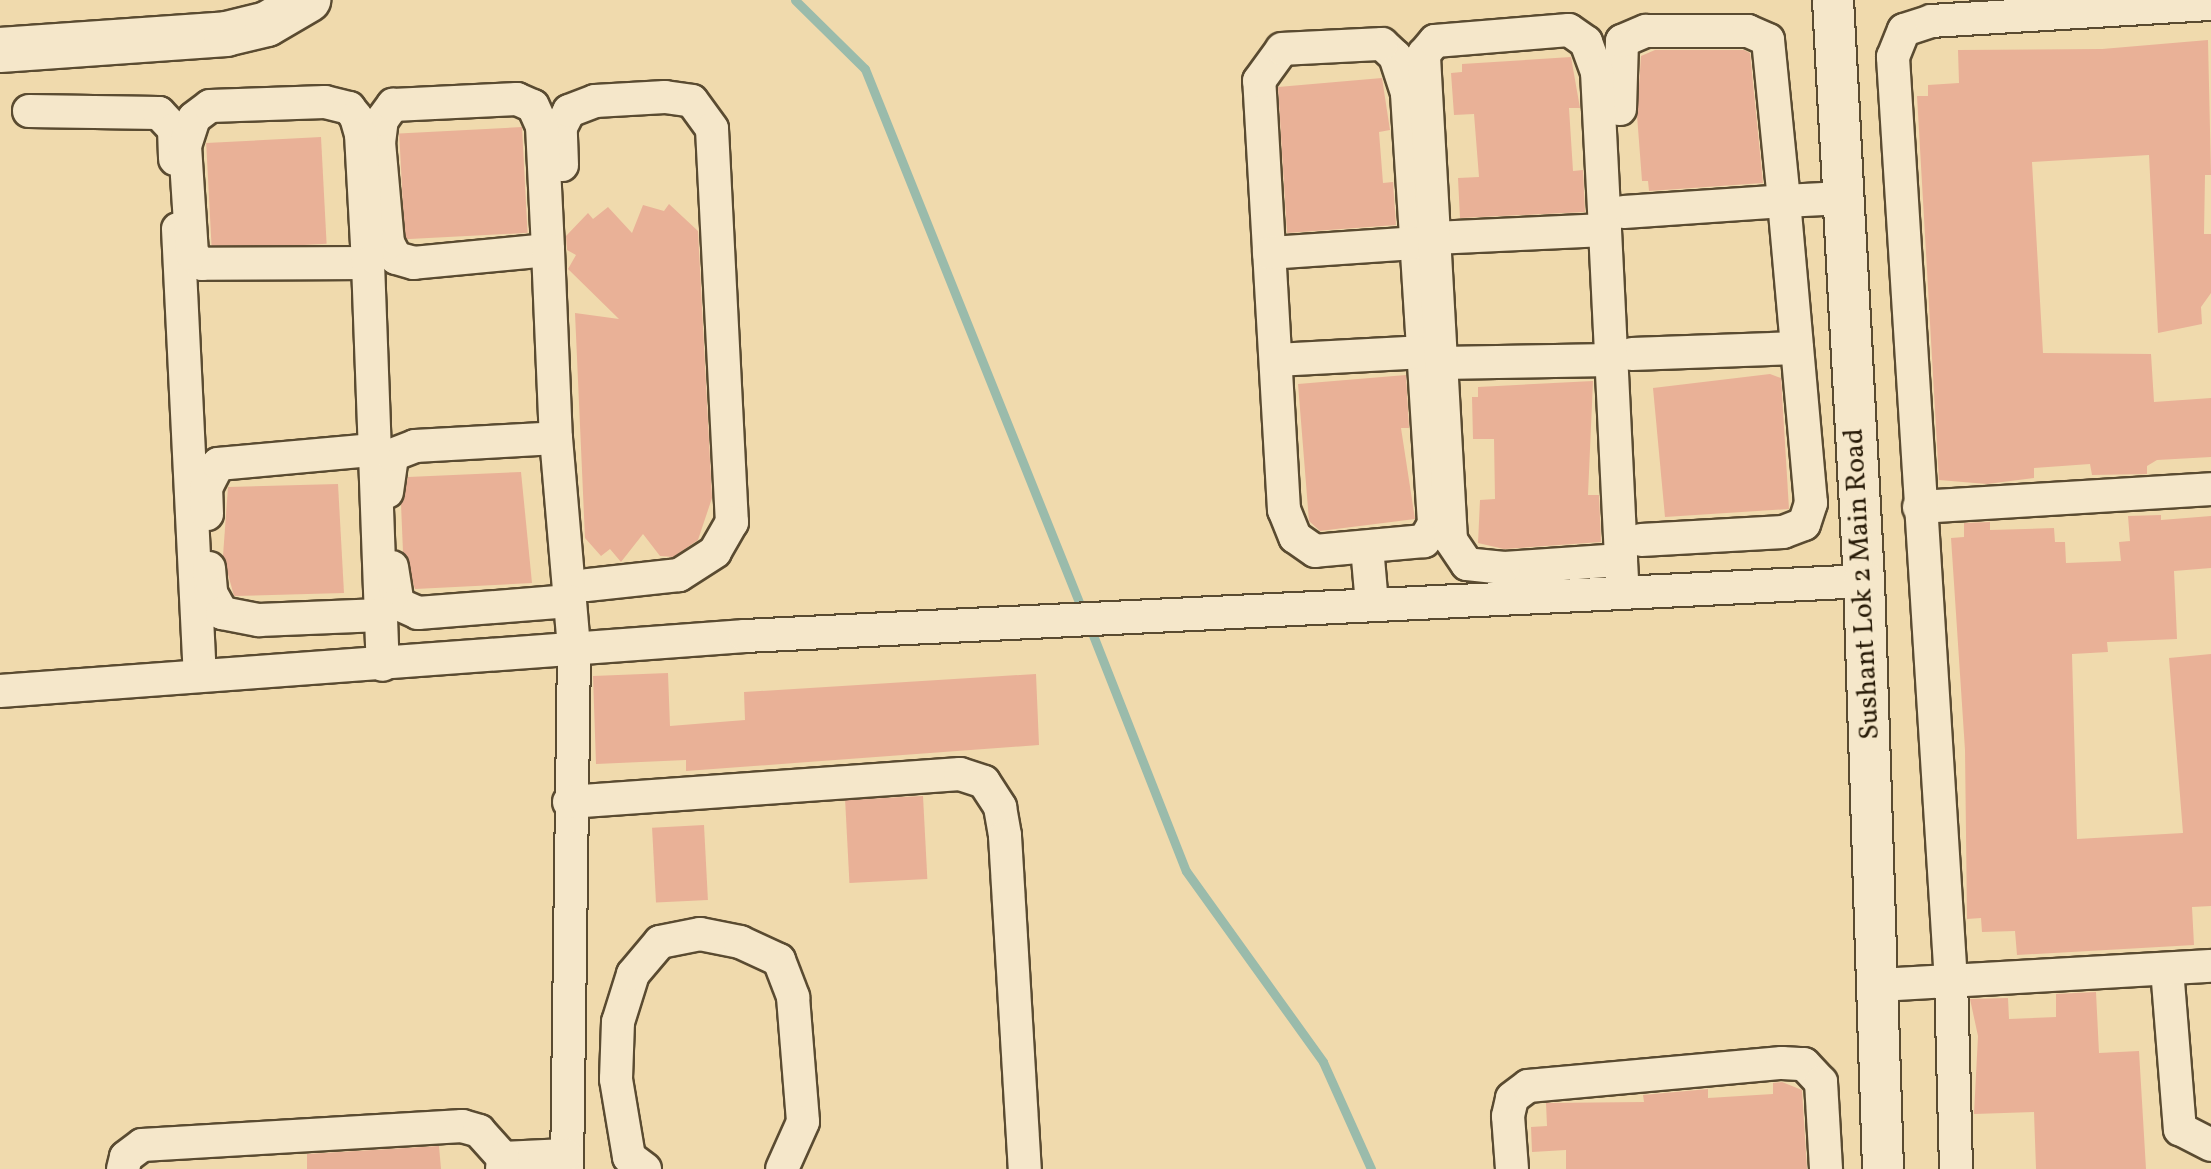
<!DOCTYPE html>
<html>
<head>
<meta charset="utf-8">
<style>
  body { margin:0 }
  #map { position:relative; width:2211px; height:1169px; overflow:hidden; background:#f0daad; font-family:Vollkorn,serif }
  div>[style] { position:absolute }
  .stream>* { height:9px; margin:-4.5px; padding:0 4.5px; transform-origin:4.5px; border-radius:4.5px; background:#9abbab }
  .building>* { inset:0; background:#e9b197; transform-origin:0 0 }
  .roads { filter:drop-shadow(2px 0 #5a4b31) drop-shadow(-2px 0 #5a4b31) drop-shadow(0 2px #5a4b31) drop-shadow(0 -2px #5a4b31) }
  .minor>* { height:32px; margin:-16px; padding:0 16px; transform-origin:16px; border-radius:16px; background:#f5e7ca }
  .tertiary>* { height:40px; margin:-20px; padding:0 20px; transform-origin:20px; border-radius:20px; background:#f5e7ca }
  .secondary>* { height:44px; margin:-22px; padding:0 22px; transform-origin:22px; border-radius:22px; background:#f5e7ca }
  span { translate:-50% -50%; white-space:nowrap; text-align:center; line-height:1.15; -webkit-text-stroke:6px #f5e7ca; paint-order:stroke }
  .street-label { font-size:28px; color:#281b08 }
</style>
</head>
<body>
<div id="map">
  <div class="stream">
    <i style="left:795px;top:0;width:98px;rotate:44.6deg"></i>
    <i style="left:865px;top:69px;width:585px;rotate:68.13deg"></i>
    <i style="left:1089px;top:625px;width:264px;rotate:68.5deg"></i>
    <i style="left:1186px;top:871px;width:235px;rotate:54.3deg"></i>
    <i style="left:1323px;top:1062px;width:117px;rotate:65.8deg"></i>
  </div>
  <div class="building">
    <i style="clip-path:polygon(2208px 40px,2211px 175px,2205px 175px,2204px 234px,2211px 234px,2211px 293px,2201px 307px,2202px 324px,2158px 333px,2149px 155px,2032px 162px,2043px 353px,2151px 354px,2154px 402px,2211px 398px,2211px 457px,2157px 460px,2147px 466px,2147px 474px,2092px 475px,2090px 464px,2034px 468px,2034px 478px,1987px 484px,1939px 480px,1917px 96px,1928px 96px,1928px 85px,1959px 83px,1958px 50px,2102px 49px)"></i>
    <i style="clip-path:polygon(1744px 50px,1750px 53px,1763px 183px,1649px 191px,1648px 181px,1642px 181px,1637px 115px,1641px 56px,1655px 50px)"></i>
    <i style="clip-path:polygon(1571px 57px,1580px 108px,1569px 108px,1573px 171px,1583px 170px,1585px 212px,1460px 218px,1458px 178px,1479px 177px,1474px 114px,1454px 115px,1451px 73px,1462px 72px,1462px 64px)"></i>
    <i style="clip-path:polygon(1382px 78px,1390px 130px,1379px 132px,1383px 183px,1393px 182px,1396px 225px,1287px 233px,1278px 87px)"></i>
    <i style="left:522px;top:127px;width:106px;height:123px;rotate:87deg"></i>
    <i style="left:321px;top:137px;width:107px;height:115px;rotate:87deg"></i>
    <i style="clip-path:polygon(669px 204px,698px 231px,712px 498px,698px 540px,673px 557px,660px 556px,643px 534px,621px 562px,610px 549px,601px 556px,585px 538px,575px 313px,619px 319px,568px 269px,576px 255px,567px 250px,566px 236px,588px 213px,593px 219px,608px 207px,632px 233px,643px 205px,664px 211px)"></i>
    <i style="clip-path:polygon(1770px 374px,1781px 378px,1789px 509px,1665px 517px,1653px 388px)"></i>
    <i style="clip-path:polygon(1406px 375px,1409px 428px,1401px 428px,1415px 519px,1320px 531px,1309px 521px,1298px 384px)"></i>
    <i style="clip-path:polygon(1593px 381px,1588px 495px,1599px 495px,1601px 542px,1504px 549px,1478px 543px,1480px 500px,1495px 499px,1494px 439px,1473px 439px,1472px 397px,1478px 397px,1478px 387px)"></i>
    <i style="clip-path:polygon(521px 472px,532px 583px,415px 589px,403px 552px,401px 504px,408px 477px)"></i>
    <i style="clip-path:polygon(338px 484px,344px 593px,234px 596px,223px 556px,228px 487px)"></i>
    <i style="clip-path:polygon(2161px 515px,2161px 520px,2211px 516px,2211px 568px,2174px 571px,2177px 639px,2107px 642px,2108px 652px,2072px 654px,2077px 839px,2183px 833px,2169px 658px,2211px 654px,2211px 906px,2192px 907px,2194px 945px,2017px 955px,2015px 931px,1982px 932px,1981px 918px,1967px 919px,1965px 750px,1951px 538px,1964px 537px,1964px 523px,1990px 522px,1990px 530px,2054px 528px,2055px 542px,2065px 542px,2066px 563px,2121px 561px,2119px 542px,2130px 541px,2128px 516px)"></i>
    <i style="clip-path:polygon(668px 673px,670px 726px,745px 720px,744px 692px,1036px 674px,1039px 745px,686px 771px,686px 760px,596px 764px,593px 676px)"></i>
    <i style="left:923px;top:796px;width:83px;height:78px;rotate:87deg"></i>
    <i style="left:704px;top:825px;width:75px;height:52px;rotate:87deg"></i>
    <i style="clip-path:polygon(2096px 992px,2099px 1053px,2139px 1051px,2146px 1169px,2036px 1169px,2034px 1112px,1974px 1114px,1978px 1036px,1970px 999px,2008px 998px,2009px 1019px,2056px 1017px,2056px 994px)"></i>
    <i style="clip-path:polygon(1782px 1082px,1802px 1090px,1807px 1169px,1566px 1169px,1566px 1150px,1532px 1152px,1531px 1127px,1547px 1126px,1546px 1103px,1644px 1102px,1643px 1095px,1708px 1089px,1708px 1098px,1773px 1094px,1773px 1083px)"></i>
    <i style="clip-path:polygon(439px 1146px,441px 1169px,307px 1169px,307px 1154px)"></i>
  </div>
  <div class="roads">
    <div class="minor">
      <i style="left:1382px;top:44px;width:18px;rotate:43deg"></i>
      <i style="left:1395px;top:56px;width:40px;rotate:72deg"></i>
      <i style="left:1407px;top:94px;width:431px;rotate:86.4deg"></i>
      <i style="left:1434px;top:524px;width:20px;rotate:120deg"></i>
      <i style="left:1424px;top:541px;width:109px;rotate:174.8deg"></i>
      <i style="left:1315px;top:551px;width:24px;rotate:-145deg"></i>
      <i style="left:1295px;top:537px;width:29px;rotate:-112deg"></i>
      <i style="left:1284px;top:510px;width:430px;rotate:-93.3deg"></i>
      <i style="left:1259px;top:81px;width:39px;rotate:-54deg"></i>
      <i style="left:1282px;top:49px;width:100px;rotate:-2.9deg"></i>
      <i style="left:1620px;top:109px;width:68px;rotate:-88.3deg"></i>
      <i style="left:1622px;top:41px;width:26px;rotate:-23deg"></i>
      <i style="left:1646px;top:31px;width:102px"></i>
      <i style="left:1748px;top:31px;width:22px;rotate:24deg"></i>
      <i style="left:1768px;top:40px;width:162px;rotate:84.3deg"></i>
      <i style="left:1784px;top:201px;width:59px;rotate:-2.9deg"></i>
      <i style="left:29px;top:111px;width:130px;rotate:0.9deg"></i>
      <i style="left:159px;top:113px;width:22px;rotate:47deg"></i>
      <i style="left:174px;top:129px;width:30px;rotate:88deg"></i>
      <i style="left:562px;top:165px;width:38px;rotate:-92deg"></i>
      <i style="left:561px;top:127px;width:18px;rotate:-63deg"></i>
      <i style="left:569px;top:111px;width:28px;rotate:-21deg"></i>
      <i style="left:595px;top:101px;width:70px;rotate:-3.3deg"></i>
      <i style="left:665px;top:97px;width:27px;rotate:8deg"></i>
      <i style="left:692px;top:101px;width:34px;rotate:54deg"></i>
      <i style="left:712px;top:129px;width:394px;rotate:87.1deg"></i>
      <i style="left:732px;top:522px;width:34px;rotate:120deg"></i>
      <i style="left:715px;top:552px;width:43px;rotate:147.4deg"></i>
      <i style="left:679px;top:575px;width:93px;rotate:173.8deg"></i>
      <i style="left:1624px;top:212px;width:160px;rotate:-3.9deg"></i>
      <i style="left:1784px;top:201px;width:303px;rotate:84.9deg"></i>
      <i style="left:1811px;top:503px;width:22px;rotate:108deg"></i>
      <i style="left:1804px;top:524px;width:22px;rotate:159deg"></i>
      <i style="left:1783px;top:532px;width:142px;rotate:176.8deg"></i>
      <i style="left:178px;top:229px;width:445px;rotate:87.2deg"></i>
      <i style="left:1434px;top:238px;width:171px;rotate:-2.7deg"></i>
      <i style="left:548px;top:250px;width:135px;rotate:174.5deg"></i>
      <i style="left:414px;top:263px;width:19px;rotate:-164deg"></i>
      <i style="left:396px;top:258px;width:17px;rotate:-118deg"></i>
      <i style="left:388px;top:243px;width:100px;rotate:-95.1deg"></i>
      <i style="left:379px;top:143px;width:23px;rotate:-83deg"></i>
      <i style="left:382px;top:120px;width:19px;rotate:-54deg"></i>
      <i style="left:393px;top:105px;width:124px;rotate:-2.8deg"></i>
      <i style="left:517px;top:99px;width:17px;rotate:24deg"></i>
      <i style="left:533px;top:106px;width:22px;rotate:66deg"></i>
      <i style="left:542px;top:126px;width:124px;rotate:87.2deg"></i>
      <i style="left:548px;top:250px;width:188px;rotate:87.6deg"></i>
      <i style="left:556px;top:438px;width:212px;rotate:85.1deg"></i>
      <i style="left:574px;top:649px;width:520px;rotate:90.77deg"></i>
      <i style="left:1269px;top:253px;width:148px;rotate:-3.9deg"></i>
      <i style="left:368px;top:263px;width:166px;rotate:179.7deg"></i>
      <i style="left:202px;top:264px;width:14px;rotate:-135deg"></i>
      <i style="left:192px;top:254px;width:108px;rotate:-93.7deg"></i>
      <i style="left:185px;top:146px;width:29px;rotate:-72deg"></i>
      <i style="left:194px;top:118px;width:20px;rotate:-37deg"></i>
      <i style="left:210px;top:106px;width:115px;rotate:-2deg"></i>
      <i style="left:325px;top:102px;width:25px;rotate:14deg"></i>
      <i style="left:349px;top:108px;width:11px;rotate:52deg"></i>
      <i style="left:356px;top:117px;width:18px;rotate:74deg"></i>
      <i style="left:361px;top:134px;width:129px;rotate:86.9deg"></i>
      <i style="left:368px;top:263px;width:402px;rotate:87.9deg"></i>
      <i style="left:1632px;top:354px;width:165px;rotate:-2.1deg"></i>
      <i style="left:1276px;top:360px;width:149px;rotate:-3.1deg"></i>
      <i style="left:1441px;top:363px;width:170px;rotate:-1deg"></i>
      <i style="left:387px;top:492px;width:37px;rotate:-82deg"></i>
      <i style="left:392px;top:455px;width:25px;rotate:-21deg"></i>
      <i style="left:415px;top:446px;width:141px;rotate:-3.2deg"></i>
      <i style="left:1919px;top:507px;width:293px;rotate:-3.5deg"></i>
      <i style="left:207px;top:514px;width:26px;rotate:-92deg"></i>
      <i style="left:206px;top:488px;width:27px;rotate:-63deg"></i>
      <i style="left:218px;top:464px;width:156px;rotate:-5.2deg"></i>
      <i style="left:1367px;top:547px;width:57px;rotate:85deg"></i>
      <i style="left:1621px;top:560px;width:117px;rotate:176.1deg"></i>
      <i style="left:1504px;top:568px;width:37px;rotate:-174deg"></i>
      <i style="left:1467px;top:564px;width:29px;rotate:-124deg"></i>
      <i style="left:1451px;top:540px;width:487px;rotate:-93.2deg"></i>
      <i style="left:1424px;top:54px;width:17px;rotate:-50deg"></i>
      <i style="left:1435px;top:41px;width:134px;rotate:-4.7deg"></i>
      <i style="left:1569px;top:30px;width:21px;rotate:35deg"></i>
      <i style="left:1586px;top:42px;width:32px;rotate:70deg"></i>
      <i style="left:1597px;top:72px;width:158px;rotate:87.1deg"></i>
      <i style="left:1605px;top:230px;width:330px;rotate:87.2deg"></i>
      <i style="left:1621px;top:560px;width:33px;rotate:87deg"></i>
      <i style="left:392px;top:567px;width:37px;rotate:81deg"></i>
      <i style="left:398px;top:604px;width:22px;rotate:24deg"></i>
      <i style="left:418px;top:613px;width:152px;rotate:-4.5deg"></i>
      <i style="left:209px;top:568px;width:25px;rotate:85deg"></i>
      <i style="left:211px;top:593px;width:23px;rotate:61deg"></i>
      <i style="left:222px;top:613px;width:38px;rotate:11deg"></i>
      <i style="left:259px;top:620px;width:122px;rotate:-2.3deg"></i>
      <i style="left:0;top:691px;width:747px;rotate:-4.22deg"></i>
      <i style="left:745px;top:636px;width:1120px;rotate:-2.81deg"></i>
      <i style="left:569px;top:802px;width:392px;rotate:-4.1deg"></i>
      <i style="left:960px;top:774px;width:25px;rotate:18deg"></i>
      <i style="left:984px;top:782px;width:30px;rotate:57deg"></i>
      <i style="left:1000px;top:807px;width:29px;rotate:80deg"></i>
      <i style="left:1005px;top:836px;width:334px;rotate:86.6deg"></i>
      <i style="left:2167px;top:969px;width:161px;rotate:85.4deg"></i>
      <i style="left:2180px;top:1129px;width:35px;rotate:27deg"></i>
      <i style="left:1878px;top:985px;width:334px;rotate:-3.3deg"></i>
      <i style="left:503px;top:1158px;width:63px;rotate:-2.7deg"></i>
      <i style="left:123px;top:1169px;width:12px;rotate:-76deg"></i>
      <i style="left:126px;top:1157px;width:20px;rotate:-37deg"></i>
      <i style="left:142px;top:1145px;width:321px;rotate:-3.4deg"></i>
      <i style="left:462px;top:1126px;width:18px;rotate:16deg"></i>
      <i style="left:479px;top:1131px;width:36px;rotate:48deg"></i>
      <i style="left:503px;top:1158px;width:11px;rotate:95deg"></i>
      <i style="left:645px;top:1169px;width:20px;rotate:-143deg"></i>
      <i style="left:629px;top:1157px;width:79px;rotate:-99.5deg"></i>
      <i style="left:616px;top:1079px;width:57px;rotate:-88deg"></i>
      <i style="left:618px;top:1022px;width:50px;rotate:-72.6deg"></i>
      <i style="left:633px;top:974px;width:42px;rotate:-49.8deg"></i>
      <i style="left:660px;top:942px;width:41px;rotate:-11.3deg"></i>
      <i style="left:700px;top:934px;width:41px;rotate:11.3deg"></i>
      <i style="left:740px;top:942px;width:43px;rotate:24.8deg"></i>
      <i style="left:779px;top:960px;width:40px;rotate:69deg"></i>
      <i style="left:793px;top:997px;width:125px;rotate:85.4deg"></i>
      <i style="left:803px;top:1122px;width:51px;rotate:114.1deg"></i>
      <i style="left:1512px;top:1169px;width:53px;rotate:-94.3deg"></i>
      <i style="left:1508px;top:1116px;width:18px;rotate:-77deg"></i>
      <i style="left:1512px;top:1098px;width:20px;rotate:-37deg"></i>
      <i style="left:1528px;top:1086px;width:255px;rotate:-5.2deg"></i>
      <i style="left:1782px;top:1063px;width:22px;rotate:3deg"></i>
      <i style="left:1804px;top:1064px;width:25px;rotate:47deg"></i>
      <i style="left:1821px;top:1082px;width:87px;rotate:86.7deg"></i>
      <i style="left:1956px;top:1169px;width:187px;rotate:-91.5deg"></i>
      <i style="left:1951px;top:982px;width:927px;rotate:-93.59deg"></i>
      <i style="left:1893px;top:57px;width:29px;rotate:-68deg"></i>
      <i style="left:1904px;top:30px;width:28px;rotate:-18deg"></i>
      <i style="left:1931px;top:21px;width:281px;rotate:-3.5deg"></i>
    </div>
    <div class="tertiary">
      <i style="left:1833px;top:0;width:582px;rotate:86.95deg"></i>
      <i style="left:1864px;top:581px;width:588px;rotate:88.15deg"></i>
    </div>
    <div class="secondary">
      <i style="left:0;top:50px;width:227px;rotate:-4deg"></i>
      <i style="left:226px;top:34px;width:42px;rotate:-13.7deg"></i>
      <i style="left:267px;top:24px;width:48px;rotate:-30.3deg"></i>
    </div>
  </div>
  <div class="street-label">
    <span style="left:1863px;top:584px;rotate:-93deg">Sushant Lok 2 Main Road</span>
  </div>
</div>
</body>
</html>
